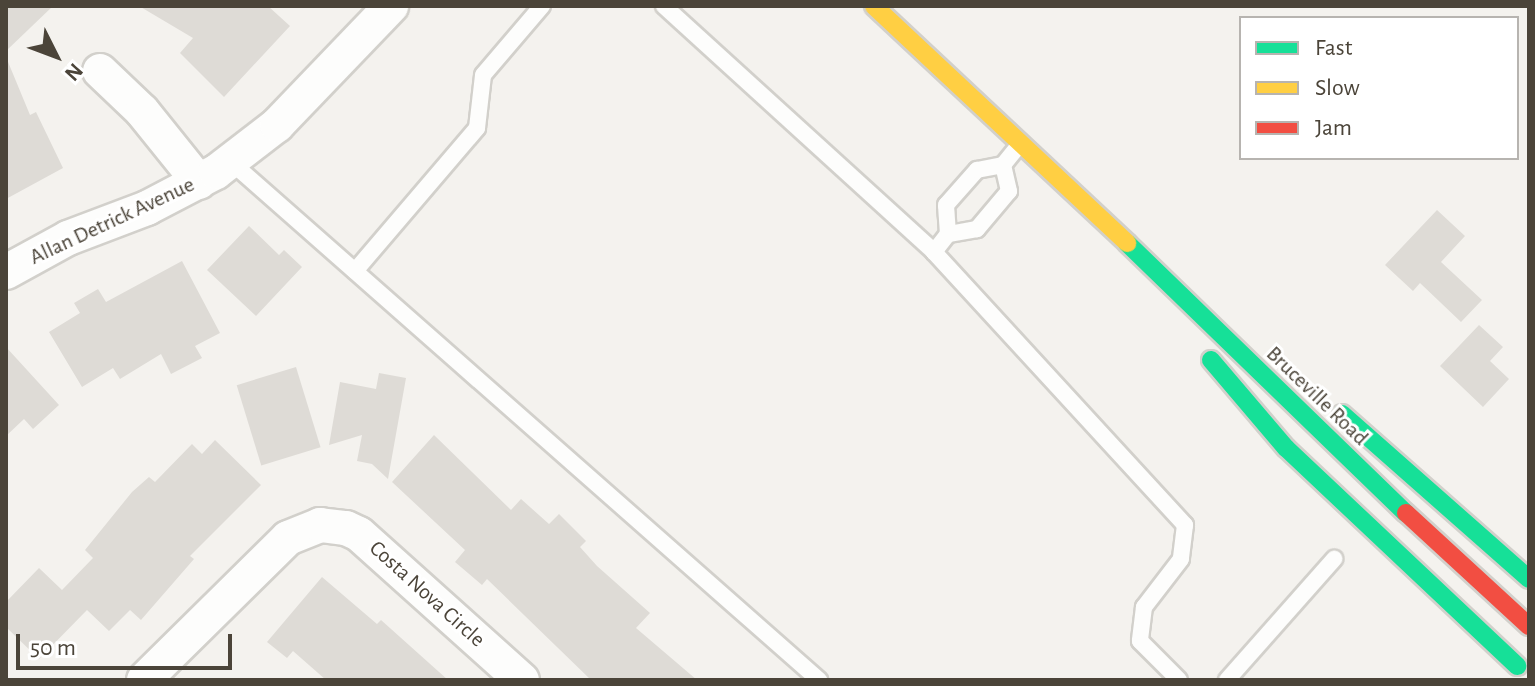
<!DOCTYPE html>
<html>
<head>
<meta charset="utf-8">
<style>
  body { margin:0 }
  #map { position:relative; width:1535px; height:686px; overflow:hidden; background:#f4f2ee; font-family:"Alegreya Sans",sans-serif }
  div>[style] { position:absolute }
  .building>* { inset:0; background:#dedbd6; transform-origin:0 0 }
  .roads { filter:drop-shadow(2px 0 #d2d0cb) drop-shadow(-2px 0 #d2d0cb) drop-shadow(0 2px #d2d0cb) drop-shadow(0 -2px #d2d0cb) }
  .lane>* { height:16px; margin:-8px; padding:0 8px; transform-origin:8px; border-radius:8px; background:#fdfdfc }
  .street>* { height:34px; margin:-17px; padding:0 17px; transform-origin:17px; border-radius:17px; background:#fdfdfc }
  .fast>* { height:18px; margin:-9px; padding:0 9px; transform-origin:9px; border-radius:9px; background:#16e098 }
  .slow>* { height:18px; margin:-9px; padding:0 9px; transform-origin:9px; border-radius:9px; background:#ffcf43 }
  .jam>* { height:18px; margin:-9px; padding:0 9px; transform-origin:9px; border-radius:9px; background:#f24e42 }
  span { translate:-50% -50%; white-space:nowrap; text-align:center; line-height:1.15; -webkit-text-stroke:6px #fff; paint-order:stroke }
  .street-label { font-size:22px; color:#4b4439 }
  .frame { position:absolute; inset:0; border:8px solid #4b4439; pointer-events:none }
  .legend { position:absolute; left:1239px; top:16px; width:280px; height:144px; box-sizing:border-box; background:#fff; border:2px solid #b7b4b0; margin:0; padding:10px 14px; list-style:none; font-size:24px; color:#4b4439 }
  .legend li { display:flex; align-items:center; gap:16px; height:40px }
  .legend b { width:40px; border:2px solid #b7b4b0 }
  .north { position:absolute; left:16px; top:16px; width:80px; height:80px; -webkit-text-stroke:6px #fff; paint-order:stroke; rotate:132deg; font-size:22px; font-weight:700; line-height:32px; text-align:center; color:#4b4439 }
  .north::after { content:''; display:block; margin:auto; width:28px; height:36px; background:#4b4439; clip-path:polygon(50% 0,100% 100%,50% 72%,0 100%) }
  .scale { position:absolute; left:16px; top:634px; width:216px; height:36px; box-sizing:border-box; border:4px solid #4b4439; border-top:0; padding-left:10px; font-size:24px; line-height:28px; white-space:nowrap; color:#4b4439; -webkit-text-stroke:6px #fff; paint-order:stroke }
</style>
</head>
<body>
<div id="map">
  <div class="building">
    <i style="clip-path:polygon(6px 6px,53px 6px,6px 51px)"></i>
    <i style="clip-path:polygon(139px 6px,268px 6px,290px 26px,224px 97px,180px 53px,193px 38px)"></i>
    <i style="clip-path:polygon(6px 57px,30px 115px,36px 112px,63px 168px,6px 199px)"></i>
    <i style="clip-path:polygon(1437px 210px,1465px 236px,1441px 262px,1482px 300px,1461px 322px,1420px 283px,1413px 291px,1385px 265px)"></i>
    <i style="clip-path:polygon(249px 226px,279px 255px,284px 250px,302px 267px,256px 316px,207px 270px)"></i>
    <i style="clip-path:polygon(182px 261px,220px 333px,195px 346px,202px 358px,171px 374px,161px 354px,120px 379px,113px 368px,82px 387px,49px 332px,80px 313px,74px 303px,98px 289px,106px 302px)"></i>
    <i style="clip-path:polygon(1479px 325px,1503px 347px,1490px 361px,1509px 379px,1483px 407px,1440px 366px)"></i>
    <i style="clip-path:polygon(6px 347px,59px 405px,33px 429px,24px 419px,6px 436px)"></i>
    <i style="left:296px;top:367px;width:84px;height:62px;rotate:73deg"></i>
    <i style="clip-path:polygon(379px 373px,406px 378px,388px 479px,372px 464px,357px 461px,362px 435px,329px 445px,340px 382px,376px 389px)"></i>
    <i style="clip-path:polygon(434px 435px,511px 510px,521px 499px,549px 524px,559px 514px,586px 541px,580px 547px,597px 566px,650px 613px,636px 628px,697px 680px,591px 680px,487px 579px,482px 585px,455px 562px,465px 550px,392px 482px)"></i>
    <i style="clip-path:polygon(215px 440px,261px 485px,190px 556px,194px 559px,141px 620px,130px 610px,109px 631px,87px 610px,39px 659px,6px 627px,6px 602px,39px 568px,62px 590px,93px 558px,85px 550px,132px 492px,149px 477px,155px 482px,192px 444px,202px 454px)"></i>
    <i style="clip-path:polygon(322px 577px,377px 624px,381px 620px,448px 680px,326px 680px,293px 651px,287px 658px,267px 642px)"></i>
  </div>
  <div class="roads">
    <div class="lane">
      <i style="left:664px;top:6px;width:365px;rotate:42.3deg"></i>
      <i style="left:231px;top:162px;width:784px;rotate:41.38deg"></i>
      <i style="left:1003px;top:165px;width:27px;rotate:77deg"></i>
      <i style="left:1009px;top:191px;width:50px;rotate:130.1deg"></i>
      <i style="left:977px;top:229px;width:29px;rotate:170deg"></i>
      <i style="left:948px;top:234px;width:29px;rotate:-94deg"></i>
      <i style="left:946px;top:205px;width:47px;rotate:-48.5deg"></i>
      <i style="left:977px;top:170px;width:26px;rotate:-11deg"></i>
      <i style="left:1003px;top:165px;width:27px;rotate:-51deg"></i>
      <i style="left:948px;top:234px;width:23px;rotate:128deg"></i>
      <i style="left:934px;top:252px;width:371px;rotate:47.4deg"></i>
      <i style="left:1185px;top:525px;width:34px;rotate:97deg"></i>
      <i style="left:1181px;top:559px;width:61px;rotate:127.6deg"></i>
      <i style="left:1144px;top:607px;width:34px;rotate:97deg"></i>
      <i style="left:1140px;top:641px;width:55px;rotate:45deg"></i>
      <i style="left:355px;top:271px;width:188px;rotate:-49.5deg"></i>
      <i style="left:477px;top:128px;width:53px;rotate:-83.5deg"></i>
      <i style="left:483px;top:75px;width:91px;rotate:-49.5deg"></i>
      <i style="left:1227px;top:680px;width:162px;rotate:-48.5deg"></i>
    </div>
    <div class="street">
      <i style="left:100px;top:71px;width:58px;rotate:43.6deg"></i>
      <i style="left:142px;top:111px;width:91px;rotate:51.2deg"></i>
      <i style="left:6px;top:272px;width:71px;rotate:-28.7deg"></i>
      <i style="left:68px;top:238px;width:85px;rotate:-20.8deg"></i>
      <i style="left:147px;top:208px;width:78px;rotate:-27.6deg"></i>
      <i style="left:216px;top:172px;width:77px;rotate:-37.6deg"></i>
      <i style="left:277px;top:125px;width:165px;rotate:-46.2deg"></i>
      <i style="left:144px;top:680px;width:202px;rotate:-44.6deg"></i>
      <i style="left:288px;top:538px;width:35px;rotate:-22deg"></i>
      <i style="left:320px;top:525px;width:26px;rotate:7deg"></i>
      <i style="left:346px;top:528px;width:14px;rotate:25deg"></i>
      <i style="left:359px;top:534px;width:219px;rotate:41.9deg"></i>
    </div>
    <div class="fast">
      <i style="left:1127px;top:243px;width:388px;rotate:44.1deg"></i>
      <i style="left:1211px;top:360px;width:116px;rotate:49.6deg"></i>
      <i style="left:1286px;top:448px;width:318px;rotate:43.3deg"></i>
      <i style="left:1342px;top:414px;width:249px;rotate:41.4deg"></i>
    </div>
    <div class="slow">
      <i style="left:874px;top:6px;width:347px;rotate:43.1deg"></i>
    </div>
    <div class="jam">
      <i style="left:1406px;top:513px;width:167px;rotate:42.6deg"></i>
    </div>
  </div>
  <div class="street-label">
    <span style="left:112px;top:221px;rotate:-25deg">Allan Detrick Avenue</span>
    <span style="left:1317px;top:396px;rotate:44deg">Bruceville Road</span>
    <span style="left:427px;top:594px;rotate:42deg">Costa Nova Circle</span>
  </div>
  <div class="frame"></div>
  <ul class="legend">
  <li><b style="height:10px;background:#16e098"></b>Fast</li>
  <li><b style="height:10px;background:#ffcf43"></b>Slow</li>
  <li><b style="height:10px;background:#f24e42"></b>Jam</li>
  </ul>
  <div class="north">N</div>
  <div class="scale">50 m</div>
</div>
</body>
</html>
